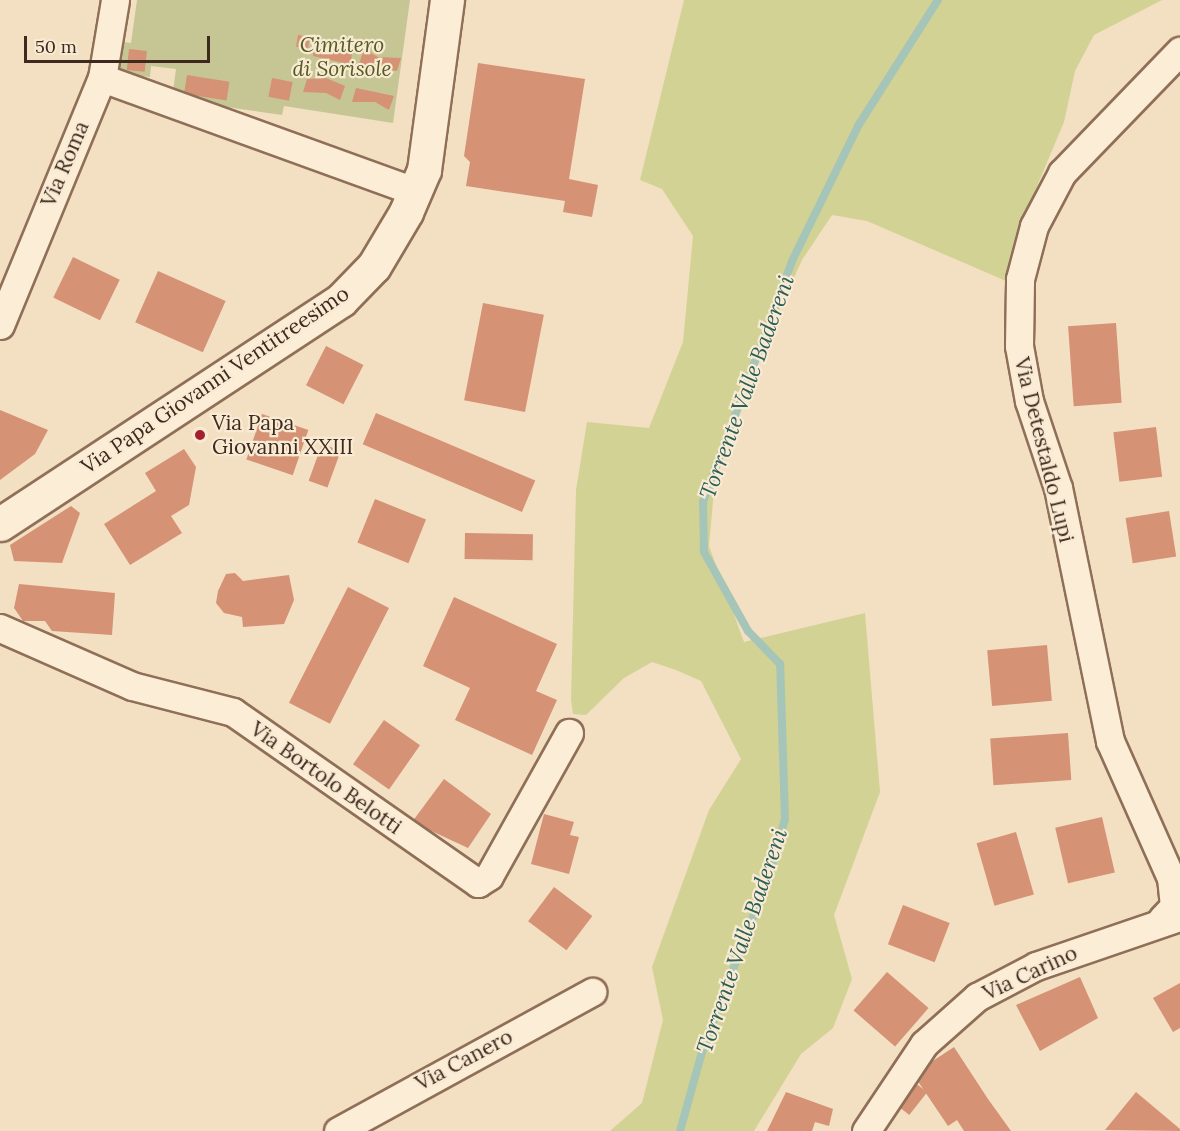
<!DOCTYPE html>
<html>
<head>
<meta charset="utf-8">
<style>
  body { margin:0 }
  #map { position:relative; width:1180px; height:1131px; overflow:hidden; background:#f3dfc2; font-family:Lora,serif }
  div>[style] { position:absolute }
  .green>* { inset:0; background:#d2d295 }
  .cemetery>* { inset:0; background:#c6c695 }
  .stream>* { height:8px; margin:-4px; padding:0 4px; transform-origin:4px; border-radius:4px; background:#a5c5b8 }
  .building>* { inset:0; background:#d59274; transform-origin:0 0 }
  .roads { filter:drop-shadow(2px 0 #8f6f57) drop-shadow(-2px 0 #8f6f57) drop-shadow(0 2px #8f6f57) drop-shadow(0 -2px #8f6f57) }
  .minor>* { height:27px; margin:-13.5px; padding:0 13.5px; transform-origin:13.5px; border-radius:13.5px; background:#fcedd7 }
  .tertiary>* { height:33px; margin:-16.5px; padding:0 16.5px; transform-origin:16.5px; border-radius:16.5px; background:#fcedd7 }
  .dots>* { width:16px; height:16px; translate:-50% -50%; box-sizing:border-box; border:3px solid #f9ead3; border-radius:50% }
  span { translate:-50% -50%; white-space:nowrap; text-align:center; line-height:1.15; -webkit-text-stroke:4.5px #f9ead3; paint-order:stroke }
  .park-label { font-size:21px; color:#535c21; font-style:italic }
  .street-label { font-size:21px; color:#3d291d }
  .poi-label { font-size:21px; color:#3d291d }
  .left { translate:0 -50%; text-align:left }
  .water-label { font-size:22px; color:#2a5f56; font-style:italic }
  .scale { position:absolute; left:24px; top:36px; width:186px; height:27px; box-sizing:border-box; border:3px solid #3d291d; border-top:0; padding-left:8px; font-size:18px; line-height:21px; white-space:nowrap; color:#3d291d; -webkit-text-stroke:4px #f9ead3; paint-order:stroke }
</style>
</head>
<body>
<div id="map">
  <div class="green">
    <i style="clip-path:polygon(684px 0,1162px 0,1094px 35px,1075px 71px,1064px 122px,1022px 222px,1006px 281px,867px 221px,832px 215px,802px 260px,736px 407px,716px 468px,709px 546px,744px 642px,865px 613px,880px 792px,834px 915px,852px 979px,833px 1028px,801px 1054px,754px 1131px,610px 1131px,642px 1103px,663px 1020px,652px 967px,709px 810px,741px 759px,701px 681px,676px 670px,652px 662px,624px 678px,586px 715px,573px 714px,571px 700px,576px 490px,587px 422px,649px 428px,683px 342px,693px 236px,662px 189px,640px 180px)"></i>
  </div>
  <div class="cemetery">
    <i style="clip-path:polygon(137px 0,410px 0,393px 123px,284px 106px,282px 115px,172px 99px,176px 69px,151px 66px,150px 77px,118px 73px,122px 42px,131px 43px)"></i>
  </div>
  <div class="stream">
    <i style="left:680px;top:1131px;width:82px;rotate:-74.4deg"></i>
    <i style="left:702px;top:1052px;width:192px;rotate:-69.3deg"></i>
    <i style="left:770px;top:872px;width:55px;rotate:-74.2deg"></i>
    <i style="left:785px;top:819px;width:155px;rotate:-91.8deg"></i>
    <i style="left:780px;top:664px;width:46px;rotate:-134.1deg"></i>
    <i style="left:748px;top:631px;width:90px;rotate:-119.1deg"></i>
    <i style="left:704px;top:552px;width:50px;rotate:-91.1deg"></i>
    <i style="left:703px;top:502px;width:257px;rotate:-69.7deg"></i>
    <i style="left:792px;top:261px;width:150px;rotate:-63.9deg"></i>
    <i style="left:858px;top:126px;width:149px;rotate:-57.6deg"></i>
  </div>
  <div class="building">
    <i style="left:298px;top:35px;width:12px;height:12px;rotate:9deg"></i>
    <i style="clip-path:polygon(315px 42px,336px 51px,352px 50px,351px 65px,313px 56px)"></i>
    <i style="left:129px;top:49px;width:18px;height:21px;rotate:6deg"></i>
    <i style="clip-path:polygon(364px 49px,378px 57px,401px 58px,397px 71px,359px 64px)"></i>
    <i style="clip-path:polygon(478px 63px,585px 79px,569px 179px,598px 185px,592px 217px,563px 212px,565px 201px,466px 186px,470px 162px,464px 156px)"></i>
    <i style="left:187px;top:75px;width:43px;height:19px;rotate:9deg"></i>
    <i style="left:272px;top:78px;width:21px;height:19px;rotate:11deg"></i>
    <i style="clip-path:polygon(326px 78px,345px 86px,340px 100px,326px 93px,303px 92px,307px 79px)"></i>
    <i style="clip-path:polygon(356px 88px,394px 96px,389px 110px,375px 102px,352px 102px)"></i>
    <i style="left:73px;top:257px;width:52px;height:45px;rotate:26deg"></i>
    <i style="left:158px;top:271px;width:74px;height:56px;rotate:24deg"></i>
    <i style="left:483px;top:303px;width:62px;height:99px;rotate:11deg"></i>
    <i style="left:1116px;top:323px;width:80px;height:48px;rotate:86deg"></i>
    <i style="left:326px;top:346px;width:42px;height:44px;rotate:27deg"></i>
    <i style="clip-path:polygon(0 410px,48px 430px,35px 454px,0 480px)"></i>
    <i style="left:376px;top:413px;width:173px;height:34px;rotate:23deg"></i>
    <i style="left:262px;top:414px;width:49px;height:48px;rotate:19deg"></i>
    <i style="left:1156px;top:427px;width:50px;height:43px;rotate:83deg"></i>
    <i style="left:322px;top:444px;width:20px;height:39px;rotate:20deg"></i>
    <i style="clip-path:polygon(184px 449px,196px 467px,189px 505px,171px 516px,182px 533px,130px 565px,104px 524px,156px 491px,145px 473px)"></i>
    <i style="left:375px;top:499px;width:55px;height:47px;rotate:22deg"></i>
    <i style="clip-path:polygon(71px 506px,80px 513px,62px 563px,14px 561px,10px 545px)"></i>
    <i style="left:1169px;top:511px;width:46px;height:44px;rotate:81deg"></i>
    <i style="left:465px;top:533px;width:68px;height:26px;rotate:1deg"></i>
    <i style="clip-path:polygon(235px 573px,243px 581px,289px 575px,294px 600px,284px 624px,243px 627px,242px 617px,224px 613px,216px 603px,218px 591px,226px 574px)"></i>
    <i style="clip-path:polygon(19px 584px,115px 593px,112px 635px,52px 631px,45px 621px,23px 621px,14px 608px)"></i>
    <i style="left:348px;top:587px;width:46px;height:130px;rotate:27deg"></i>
    <i style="clip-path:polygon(454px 597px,557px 644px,536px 691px,557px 700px,532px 755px,455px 720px,470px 688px,423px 666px)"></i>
    <i style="left:1047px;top:645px;width:56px;height:60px;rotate:85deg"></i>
    <i style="left:384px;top:720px;width:44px;height:54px;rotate:35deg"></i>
    <i style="left:1068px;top:733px;width:47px;height:78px;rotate:86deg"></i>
    <i style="clip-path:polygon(444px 779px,491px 814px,468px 848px,412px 822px)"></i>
    <i style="clip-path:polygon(544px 814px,574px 822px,570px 835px,579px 837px,569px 874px,531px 864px)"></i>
    <i style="left:1102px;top:817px;width:57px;height:48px;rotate:77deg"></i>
    <i style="left:1016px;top:832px;width:65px;height:41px;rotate:74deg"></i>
    <i style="left:554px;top:887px;width:48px;height:43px;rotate:37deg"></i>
    <i style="left:903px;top:905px;width:50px;height:42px;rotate:21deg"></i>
    <i style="left:887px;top:972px;width:55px;height:51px;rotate:41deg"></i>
    <i style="clip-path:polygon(1080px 977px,1098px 1018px,1040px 1051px,1016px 1005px)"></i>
    <i style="clip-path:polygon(1180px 983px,1180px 1028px,1173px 1032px,1153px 998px)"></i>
    <i style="clip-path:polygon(954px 1047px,988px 1099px,1011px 1131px,964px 1131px,957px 1120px,948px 1126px,913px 1074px)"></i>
    <i style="left:909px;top:1078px;width:23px;height:29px;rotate:38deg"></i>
    <i style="clip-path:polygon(786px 1092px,833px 1109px,829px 1126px,815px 1122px,812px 1131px,767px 1131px)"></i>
    <i style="clip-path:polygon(1136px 1092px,1180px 1129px,1180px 1131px,1105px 1130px)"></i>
  </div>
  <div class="roads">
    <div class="minor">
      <i style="left:102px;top:78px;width:333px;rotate:19.9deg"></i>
      <i style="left:0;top:325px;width:267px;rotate:-67.6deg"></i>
      <i style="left:102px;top:78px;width:79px;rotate:-80.5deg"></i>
      <i style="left:0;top:628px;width:144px;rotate:23.7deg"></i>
      <i style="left:132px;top:686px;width:104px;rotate:14.4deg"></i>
      <i style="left:233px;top:712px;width:299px;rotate:34.9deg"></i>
      <i style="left:478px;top:883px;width:13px;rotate:-32deg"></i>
      <i style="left:489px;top:876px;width:164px;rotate:-60.8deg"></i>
      <i style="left:1162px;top:919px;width:18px;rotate:-47deg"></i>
      <i style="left:1174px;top:906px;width:28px;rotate:-96deg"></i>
      <i style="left:1171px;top:878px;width:150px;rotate:-114deg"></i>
      <i style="left:1110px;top:741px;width:258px;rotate:-101.6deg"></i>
      <i style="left:1058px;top:488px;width:92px;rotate:-108.4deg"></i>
      <i style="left:1029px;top:401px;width:56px;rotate:-100.3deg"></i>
      <i style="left:1019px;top:346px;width:67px;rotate:-89.1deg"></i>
      <i style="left:1020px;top:279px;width:55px;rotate:-75.2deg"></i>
      <i style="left:1034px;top:226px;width:60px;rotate:-62.2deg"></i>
      <i style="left:1062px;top:173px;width:170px;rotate:-46deg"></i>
      <i style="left:338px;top:1131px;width:290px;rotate:-28.7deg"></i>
      <i style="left:866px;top:1131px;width:105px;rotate:-56.3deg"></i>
      <i style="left:924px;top:1044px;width:71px;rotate:-41.6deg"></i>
      <i style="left:977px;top:997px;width:67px;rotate:-27.7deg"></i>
      <i style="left:1036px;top:966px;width:151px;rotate:-18.9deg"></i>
    </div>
    <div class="tertiary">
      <i style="left:0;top:524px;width:408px;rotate:-33.3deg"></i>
      <i style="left:341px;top:300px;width:47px;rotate:-45.9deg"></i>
      <i style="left:374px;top:266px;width:63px;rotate:-59.3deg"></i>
      <i style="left:406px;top:212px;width:46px;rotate:-66.8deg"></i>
      <i style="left:424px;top:170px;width:172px;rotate:-82.3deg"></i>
    </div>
  </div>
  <div class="dots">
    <i style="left:200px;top:435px;background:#a5202f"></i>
  </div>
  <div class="park-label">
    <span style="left:342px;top:57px">Cimitero<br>di Sorisole</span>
  </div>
  <div class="street-label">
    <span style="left:65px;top:164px;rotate:-67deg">Via Roma</span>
    <span style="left:215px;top:380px;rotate:-34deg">Via Papa Giovanni Ventitreesimo</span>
    <span style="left:1044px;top:450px;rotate:76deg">Via Detestaldo Lupi</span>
    <span style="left:326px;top:778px;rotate:35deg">Via Bortolo Belotti</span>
    <span style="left:1030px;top:973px;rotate:-25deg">Via Carino</span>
    <span style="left:464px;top:1060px;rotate:-28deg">Via Canero</span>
  </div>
  <div class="poi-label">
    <span class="left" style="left:212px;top:435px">Via Papa<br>Giovanni XXIII</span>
  </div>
  <div class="water-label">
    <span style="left:747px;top:387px;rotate:-70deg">Torrente Valle Badereni</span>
    <span style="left:742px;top:941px;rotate:-71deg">Torrente Valle Badereni</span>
  </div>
  <div class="scale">50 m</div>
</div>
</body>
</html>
